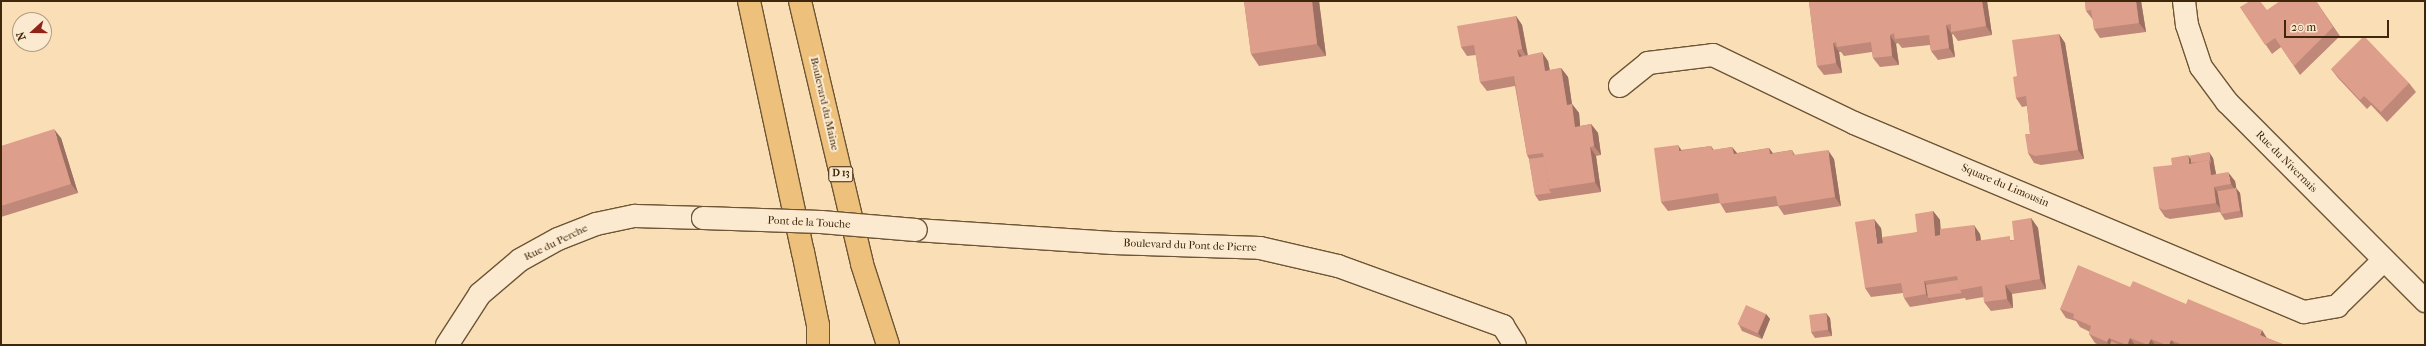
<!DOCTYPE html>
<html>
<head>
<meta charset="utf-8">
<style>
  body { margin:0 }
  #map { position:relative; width:2426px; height:346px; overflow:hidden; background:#fadfb6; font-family:"IM FELL French Canon",serif }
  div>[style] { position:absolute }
  .roads { filter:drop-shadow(1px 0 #6d5535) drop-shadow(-1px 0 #6d5535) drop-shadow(0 1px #6d5535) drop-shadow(0 -1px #6d5535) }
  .minor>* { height:22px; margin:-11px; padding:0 11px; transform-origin:11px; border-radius:11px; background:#fcead0 }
  .primary>* { height:22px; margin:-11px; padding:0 11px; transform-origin:11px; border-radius:11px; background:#edc07b }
  .bridges { filter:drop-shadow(1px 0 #6d5535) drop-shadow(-1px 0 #6d5535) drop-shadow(0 1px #6d5535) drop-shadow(0 -1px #6d5535) }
  .minor-bridge>* { height:22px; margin:-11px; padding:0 11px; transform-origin:11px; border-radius:11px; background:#fcead0 }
  .wall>* { inset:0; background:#bf8878 }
  .shaded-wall>* { inset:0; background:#9b6f62 }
  .building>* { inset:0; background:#de9e8c; transform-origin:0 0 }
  span { translate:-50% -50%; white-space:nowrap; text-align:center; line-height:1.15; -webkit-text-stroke:4px #fcead0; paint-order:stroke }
  .shield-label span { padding:1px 3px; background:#fcead0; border:1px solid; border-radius:3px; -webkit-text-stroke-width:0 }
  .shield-label { font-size:10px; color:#3e270a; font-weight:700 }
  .street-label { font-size:11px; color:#3e270a }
  .frame { position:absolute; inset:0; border:2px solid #3e270a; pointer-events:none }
  .north { position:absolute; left:12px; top:12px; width:40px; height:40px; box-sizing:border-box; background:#fcead0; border:1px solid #b09c81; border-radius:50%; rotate:249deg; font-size:11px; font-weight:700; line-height:16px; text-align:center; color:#3e270a }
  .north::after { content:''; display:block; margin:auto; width:14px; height:18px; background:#8f2418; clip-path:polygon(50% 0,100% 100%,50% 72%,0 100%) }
  .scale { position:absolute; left:2284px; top:20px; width:105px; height:18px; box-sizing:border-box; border:2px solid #3e270a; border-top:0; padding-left:5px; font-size:12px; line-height:14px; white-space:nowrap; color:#3e270a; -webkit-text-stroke:3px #fcead0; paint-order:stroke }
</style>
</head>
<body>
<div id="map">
  <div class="roads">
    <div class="minor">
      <i style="left:2184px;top:1px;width:24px;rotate:83deg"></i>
      <i style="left:2187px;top:25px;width:44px;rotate:71.6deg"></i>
      <i style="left:2201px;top:67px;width:44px;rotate:53.4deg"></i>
      <i style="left:2227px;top:102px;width:281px;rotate:45.1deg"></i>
      <i style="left:1620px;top:86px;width:36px;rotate:-39deg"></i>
      <i style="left:1648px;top:63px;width:65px;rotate:-7deg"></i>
      <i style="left:1713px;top:55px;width:157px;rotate:25.7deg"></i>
      <i style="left:1854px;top:123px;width:488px;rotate:22.8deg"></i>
      <i style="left:2304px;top:312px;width:34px;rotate:-10deg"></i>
      <i style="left:2337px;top:306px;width:64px;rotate:-44.4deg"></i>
      <i style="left:916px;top:230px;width:197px;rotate:3.8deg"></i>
      <i style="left:1113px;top:243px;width:147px;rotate:1.9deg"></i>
      <i style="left:1260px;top:248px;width:80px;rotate:13deg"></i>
      <i style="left:1338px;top:266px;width:176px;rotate:20deg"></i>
      <i style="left:1503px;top:326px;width:22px;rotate:58deg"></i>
      <i style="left:447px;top:345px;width:61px;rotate:-57.1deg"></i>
      <i style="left:480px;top:294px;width:52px;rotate:-40.4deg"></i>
      <i style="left:520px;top:260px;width:43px;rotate:-28.9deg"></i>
      <i style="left:558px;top:239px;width:41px;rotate:-21.5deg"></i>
      <i style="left:596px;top:224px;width:40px;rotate:-12deg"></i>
      <i style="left:635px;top:216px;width:68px;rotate:1.7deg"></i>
    </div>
    <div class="primary">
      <i style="left:749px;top:1px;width:257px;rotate:77.9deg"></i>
      <i style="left:803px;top:252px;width:75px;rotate:78.4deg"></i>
      <i style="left:818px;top:325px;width:20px;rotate:90deg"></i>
      <i style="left:800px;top:1px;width:270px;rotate:76.7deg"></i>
      <i style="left:862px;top:264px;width:85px;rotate:72.2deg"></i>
    </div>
  </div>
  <div class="bridges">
    <div class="minor-bridge">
      <i style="left:703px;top:218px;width:118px;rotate:1.9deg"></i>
      <i style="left:821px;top:222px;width:95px;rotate:4.8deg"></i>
    </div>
  </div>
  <div class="wall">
    <i style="clip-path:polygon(1244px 1px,1319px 1px,1326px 56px,1259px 66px,1251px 54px)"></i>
    <i style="clip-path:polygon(1987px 1px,1992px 35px,1958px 41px,1953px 34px,1952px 35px,1955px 57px,1938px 60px,1931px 51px,1930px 45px,1902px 48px,1898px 43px,1896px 44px,1899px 65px,1880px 67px,1873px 58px,1872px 52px,1844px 56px,1841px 52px,1839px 52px,1842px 73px,1824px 75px,1817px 66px,1809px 2px)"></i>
    <i style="clip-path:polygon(2085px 1px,2141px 1px,2146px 32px,2100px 38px,2094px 29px,2093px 20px,2086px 11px)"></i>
    <i style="clip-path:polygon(2316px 1px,2340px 36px,2300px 75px,2281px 47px,2272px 54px,2240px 7px,2267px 10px)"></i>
    <i style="clip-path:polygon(1516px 16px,1522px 25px,1528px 55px,1548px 61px,1550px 70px,1561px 68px,1568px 77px,1572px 104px,1579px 113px,1580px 126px,1591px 124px,1598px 133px,1601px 155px,1596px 156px,1601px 192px,1539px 201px,1535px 195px,1529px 159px,1527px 155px,1515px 86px,1487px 91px,1480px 82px,1476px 55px,1467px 56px,1461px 47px)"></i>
    <i style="clip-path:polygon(2059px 34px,2065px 43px,2084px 159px,2041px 165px,2034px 163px,2028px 153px,2030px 134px,2027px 106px,2022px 107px,2016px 98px,2017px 76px)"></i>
    <i style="clip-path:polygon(2331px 69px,2409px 83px,2416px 92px,2387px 122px,2371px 105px,2367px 109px,2338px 78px)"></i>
    <i style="clip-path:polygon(61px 138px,78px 193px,1px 217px,1px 159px)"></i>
    <i style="clip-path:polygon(1711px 146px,1714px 150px,1732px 147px,1737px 153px,1769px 148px,1773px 153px,1792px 150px,1795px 155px,1834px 159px,1841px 206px,1784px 215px,1778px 206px,1726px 213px,1720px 203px,1668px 211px,1661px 202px,1681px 150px)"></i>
    <i style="clip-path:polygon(2213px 158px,2216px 174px,2235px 181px,2236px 188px,2240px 193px,2243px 217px,2225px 220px,2221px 214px,2220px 212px,2170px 219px,2165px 217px,2159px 208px,2172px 165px)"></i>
    <i style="clip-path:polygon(1933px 211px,1940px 220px,1940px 229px,1980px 234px,1981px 241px,2014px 240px,2031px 218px,2038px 228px,2046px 289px,2012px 294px,2013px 308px,1991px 311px,1984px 302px,1984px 297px,1966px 300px,1965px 298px,1910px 307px,1904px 298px,1903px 293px,1871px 297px,1865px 288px,1881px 228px,1883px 243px,1917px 232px)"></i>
    <i style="clip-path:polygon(2130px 287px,2267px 338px,2285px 345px,2099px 345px,2095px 343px,2089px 334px,2090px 332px,2080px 327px,2076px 321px,2066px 318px,2060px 309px)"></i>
    <i style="clip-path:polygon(1766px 314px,1770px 319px,1762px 339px,1742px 331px,1739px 325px)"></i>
    <i style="clip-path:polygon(1830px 318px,1832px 336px,1815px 338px,1811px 332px)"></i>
  </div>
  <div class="shaded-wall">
    <i style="clip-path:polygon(1312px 1px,1319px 1px,1326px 56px,1317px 44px)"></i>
    <i style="clip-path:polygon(1982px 1px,1987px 1px,1992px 35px,1986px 26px)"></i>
    <i style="clip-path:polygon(2136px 1px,2141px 1px,2146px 32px,2139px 23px)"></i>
    <i style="clip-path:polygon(1516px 16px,1522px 25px,1528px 59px,1522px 49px)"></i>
    <i style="clip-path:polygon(1946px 25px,1952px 35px,1955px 57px,1949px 48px)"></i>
    <i style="clip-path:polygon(2059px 34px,2065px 43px,2084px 159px,2078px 150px)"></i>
    <i style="clip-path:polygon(1890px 35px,1896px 44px,1899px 65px,1892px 56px)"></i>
    <i style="clip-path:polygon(1833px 43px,1839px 52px,1842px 73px,1836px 63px)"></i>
    <i style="clip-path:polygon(1517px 50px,1524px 59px,1519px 57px)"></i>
    <i style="clip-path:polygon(1542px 52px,1548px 61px,1551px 80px,1545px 71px)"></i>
    <i style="clip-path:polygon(1561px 68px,1568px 77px,1573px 112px,1572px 104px,1579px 113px,1581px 136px,1575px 127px,1567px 105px)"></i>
    <i style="clip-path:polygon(1591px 124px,1598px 133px,1601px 155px,1594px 146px)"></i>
    <i style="clip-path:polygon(54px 129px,61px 138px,78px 193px,71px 184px)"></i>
    <i style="clip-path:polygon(1678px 145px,1684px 154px,1679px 151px)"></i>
    <i style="clip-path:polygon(1590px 147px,1596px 156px,1601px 192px,1595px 182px)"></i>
    <i style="clip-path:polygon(1732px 147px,1739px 156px,1734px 154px)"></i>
    <i style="clip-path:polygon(1769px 148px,1775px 157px,1770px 154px)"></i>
    <i style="clip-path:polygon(1828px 150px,1834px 159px,1841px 206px,1835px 197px)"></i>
    <i style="clip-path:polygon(2209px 152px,2213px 158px,2215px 169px,2211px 164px)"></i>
    <i style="clip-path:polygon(2188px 155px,2195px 164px,2189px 164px)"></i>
    <i style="clip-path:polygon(2209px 160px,2215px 169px,2218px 184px,2211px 175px)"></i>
    <i style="clip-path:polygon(2228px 172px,2235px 181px,2237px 192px,2236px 188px,2240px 193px,2243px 217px,2240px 211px,2237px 193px,2231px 184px)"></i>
    <i style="clip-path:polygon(2214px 187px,2220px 196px,2223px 212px,2216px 203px)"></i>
    <i style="clip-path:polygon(1933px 211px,1940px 220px,1942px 246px,1935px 236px)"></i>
    <i style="clip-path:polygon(2031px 218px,2038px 228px,2046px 289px,2040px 279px)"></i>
    <i style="clip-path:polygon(1874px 219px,1881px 228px,1884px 253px,1877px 244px)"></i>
    <i style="clip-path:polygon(1974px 225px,1980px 234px,1982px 250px,1976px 241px)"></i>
    <i style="clip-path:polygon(1924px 281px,1930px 290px,1928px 298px,1932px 304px,1926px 294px)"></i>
    <i style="clip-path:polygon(2005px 285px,2012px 294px,2013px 308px,2007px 299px)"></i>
    <i style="clip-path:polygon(1826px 313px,1830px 318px,1832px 336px,1828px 330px)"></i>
    <i style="clip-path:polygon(1766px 314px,1770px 319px,1762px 339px,1758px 333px)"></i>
    <i style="clip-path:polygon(2262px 330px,2268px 340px,2260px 335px)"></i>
    <i style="clip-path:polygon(2109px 338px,2114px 345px,2109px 345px,2107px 342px)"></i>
    <i style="clip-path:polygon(2130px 338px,2135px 345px,2128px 345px)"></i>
    <i style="clip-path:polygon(2151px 339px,2155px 345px,2148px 345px)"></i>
    <i style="clip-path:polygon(2171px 340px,2175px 345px,2169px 345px)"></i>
  </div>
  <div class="building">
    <i style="clip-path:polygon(1244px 1px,1312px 1px,1317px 44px,1251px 54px)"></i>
    <i style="clip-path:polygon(1813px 1px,1982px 1px,1986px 26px,1951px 32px,1951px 24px,1946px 25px,1949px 48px,1931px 51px,1929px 35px,1895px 39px,1894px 33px,1890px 35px,1892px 56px,1873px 58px,1871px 42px,1837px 47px,1836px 42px,1833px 43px,1836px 63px,1817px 66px,1809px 2px)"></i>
    <i style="clip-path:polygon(2085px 1px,2136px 1px,2139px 23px,2094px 29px,2091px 10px,2086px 11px)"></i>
    <i style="clip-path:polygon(2250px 1px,2260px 1px,2267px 10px,2280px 1px,2316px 1px,2333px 27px,2294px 66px,2275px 38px,2265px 45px,2240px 7px)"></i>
    <i style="clip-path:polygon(1516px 16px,1522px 49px,1517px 50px,1519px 57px,1542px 52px,1545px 71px,1561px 68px,1567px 105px,1572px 104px,1575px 127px,1591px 124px,1594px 146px,1590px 147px,1595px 182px,1549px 189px,1543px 153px,1527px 155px,1514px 76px,1480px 82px,1474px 45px,1461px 47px,1457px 26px)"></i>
    <i style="clip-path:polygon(2059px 34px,2078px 150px,2035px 156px,2028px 153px,2025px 134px,2030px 134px,2026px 96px,2016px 98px,2013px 77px,2017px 76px,2012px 40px)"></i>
    <i style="clip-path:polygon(2364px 36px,2409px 83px,2381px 112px,2364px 96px,2360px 100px,2331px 69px)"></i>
    <i style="clip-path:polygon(54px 129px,71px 184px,1px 206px,1px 146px)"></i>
    <i style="clip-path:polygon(1678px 145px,1679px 151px,1711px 146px,1712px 150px,1732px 147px,1734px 154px,1769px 148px,1770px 154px,1792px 150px,1793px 155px,1828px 150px,1835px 197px,1778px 206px,1776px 196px,1720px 204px,1718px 193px,1661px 202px,1654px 148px)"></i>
    <i style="clip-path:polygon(2209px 152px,2211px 164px,2209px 160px,2191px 163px,2191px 159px,2188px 156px)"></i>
    <i style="clip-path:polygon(2188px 155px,2189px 164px,2209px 160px,2211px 175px,2228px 172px,2231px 184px,2214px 187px,2216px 203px,2164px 210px,2159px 208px,2153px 167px,2172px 165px,2171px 158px)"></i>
    <i style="clip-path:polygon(1544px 157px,1549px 189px,1551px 193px,1535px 195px,1529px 159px)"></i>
    <i style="left:2236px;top:188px;width:23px;height:19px;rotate:80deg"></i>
    <i style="clip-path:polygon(1933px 211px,1935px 236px,1940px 235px,1940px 229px,1974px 225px,1976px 241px,2010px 236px,2010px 241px,2014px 240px,2012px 221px,2031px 218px,2040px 279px,2005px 285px,2007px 299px,1984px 302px,1982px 286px,1960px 290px,1957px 276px,1924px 281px,1926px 294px,1904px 298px,1901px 283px,1865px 288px,1855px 222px,1874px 219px,1877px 244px,1883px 243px,1883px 237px,1917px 232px,1915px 214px)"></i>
    <i style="clip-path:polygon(2078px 265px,2130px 287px,2133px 281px,2186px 304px,2188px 299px,2262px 330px,2260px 335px,2285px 345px,2183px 345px,2171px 340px,2169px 345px,2166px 345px,2151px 339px,2148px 345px,2130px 338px,2127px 345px,2109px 338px,2107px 342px,2089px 334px,2091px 326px,2073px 318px,2074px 314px,2060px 309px)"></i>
    <i style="clip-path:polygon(1958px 280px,1960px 290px,1962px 293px,1928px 298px,1926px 285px)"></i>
    <i style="left:1746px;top:305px;width:22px;height:21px;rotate:24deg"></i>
    <i style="left:1826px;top:313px;width:17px;height:17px;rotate:83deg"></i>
    <i style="clip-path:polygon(2111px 341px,2120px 345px,2110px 345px)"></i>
  </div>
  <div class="shield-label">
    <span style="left:841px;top:174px">D 13</span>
  </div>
  <div class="street-label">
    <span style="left:824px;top:104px;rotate:77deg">Boulevard du Maine</span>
    <span style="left:2286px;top:162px;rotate:45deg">Rue du Nivernais</span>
    <span style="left:2005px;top:186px;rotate:23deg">Square du Limousin</span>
    <span style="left:809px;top:223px;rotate:3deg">Pont de la Touche</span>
    <span style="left:556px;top:243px;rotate:-26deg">Rue du Perche</span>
    <span style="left:1190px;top:246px;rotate:2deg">Boulevard du Pont de Pierre</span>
  </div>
  <div class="frame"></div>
  <div class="north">N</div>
  <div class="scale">20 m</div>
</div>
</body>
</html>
